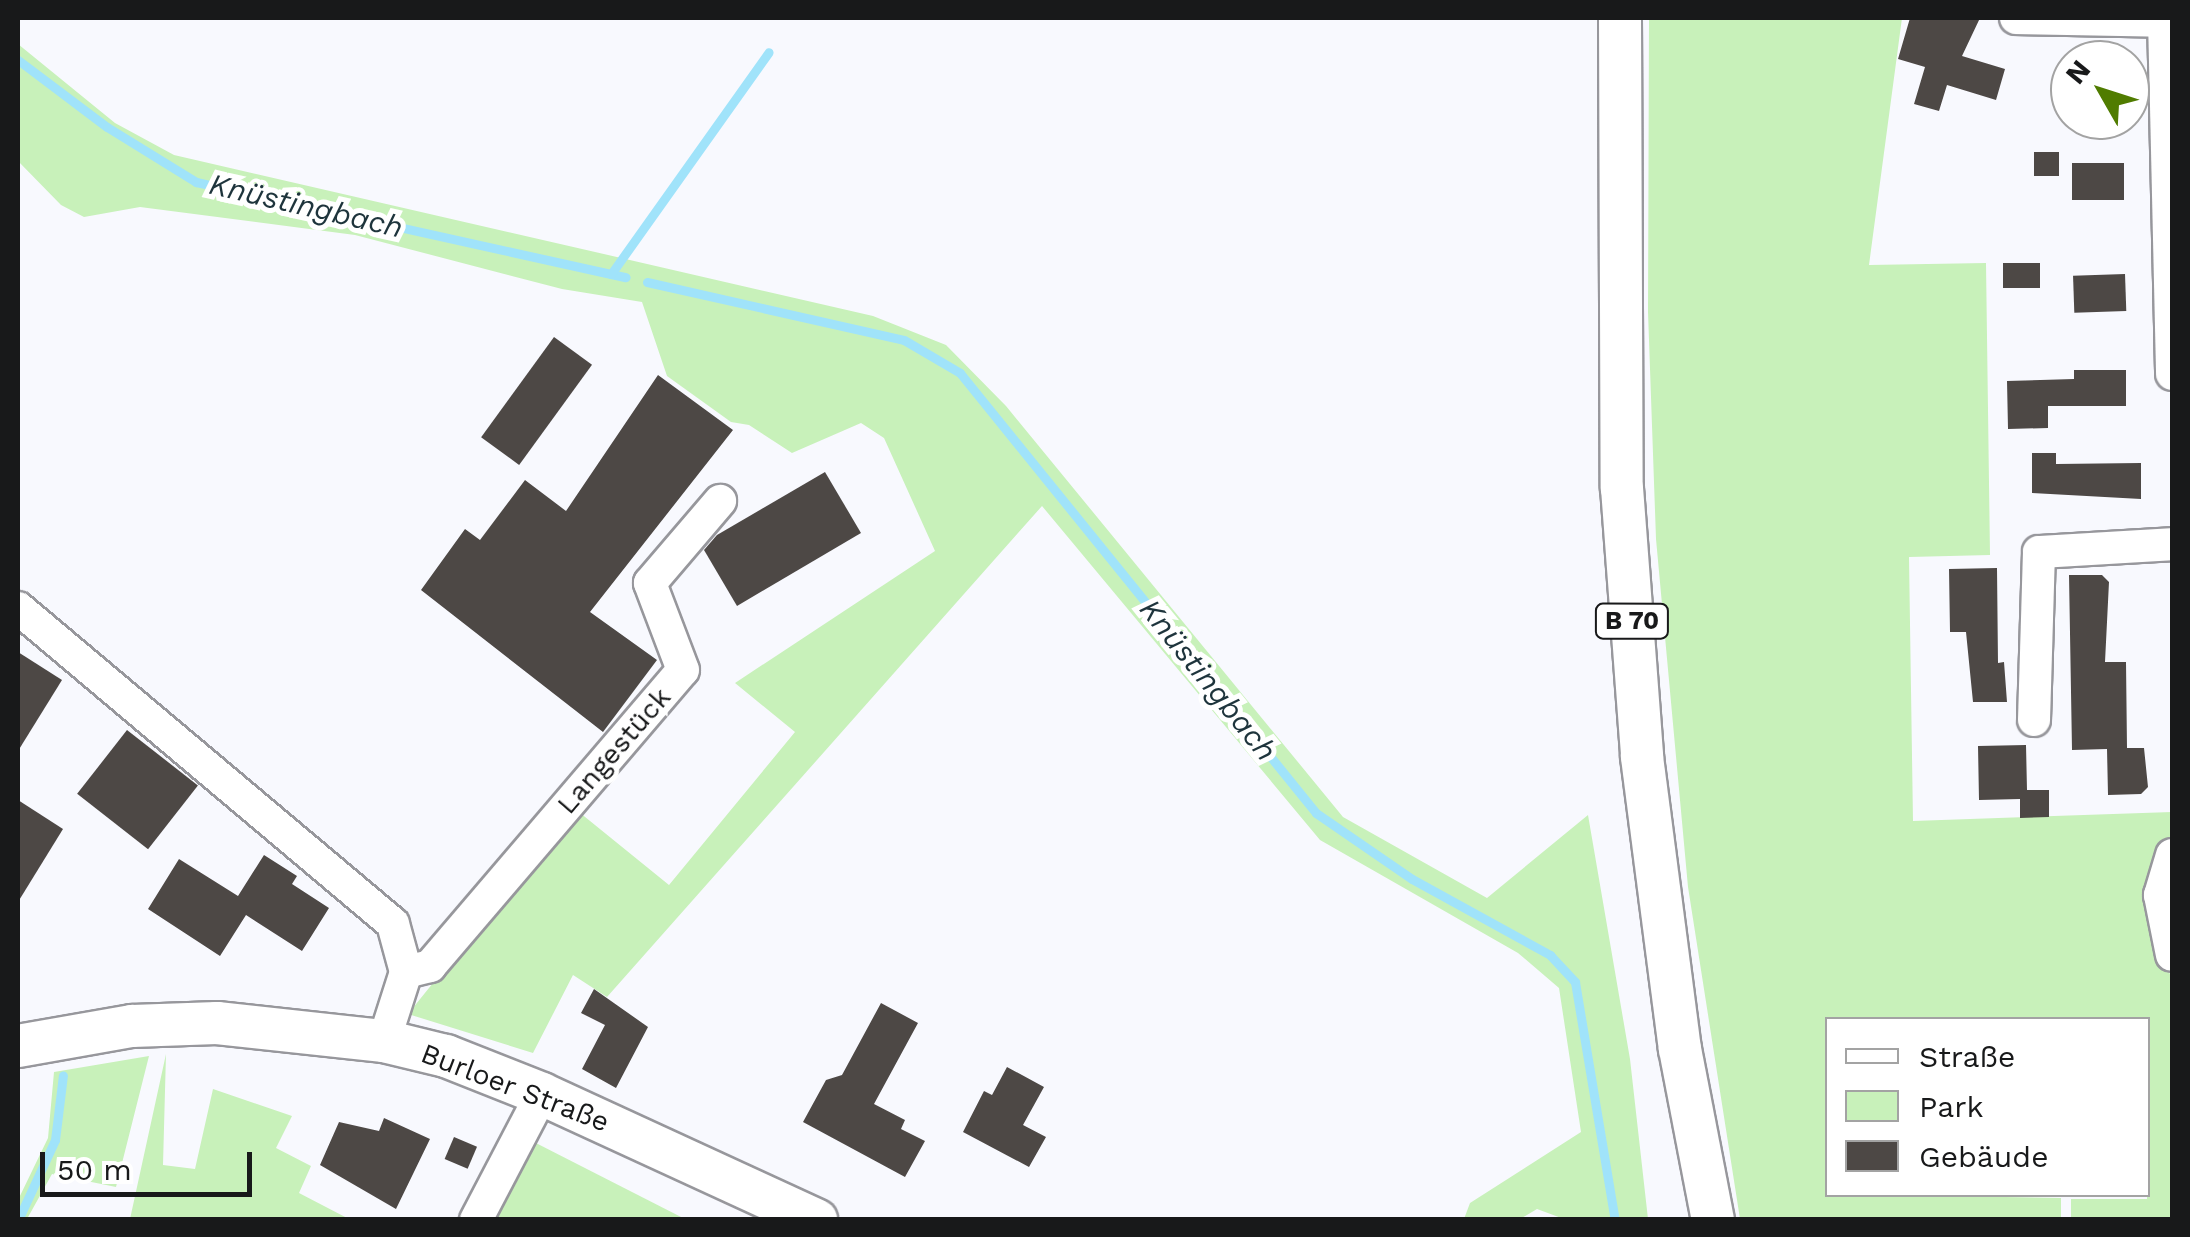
<!DOCTYPE html>
<html>
<head>
<meta charset="utf-8">
<style>
  body { margin:0 }
  #map { position:relative; width:2190px; height:1237px; overflow:hidden; background:#f8f9fe; font-family:"Work Sans",sans-serif }
  div>[style] { position:absolute }
  .green>* { inset:0; background:#c8f1ba }
  .stream>* { height:9px; margin:-4.5px; padding:0 4.5px; transform-origin:4.5px; border-radius:4.5px; background:#a0e3fa }
  .building>* { inset:0; background:#4d4845; transform-origin:0 0 }
  .roads { filter:drop-shadow(2px 0 #97979c) drop-shadow(-2px 0 #97979c) drop-shadow(0 2px #97979c) drop-shadow(0 -2px #97979c) }
  .minor>* { height:32px; margin:-16px; padding:0 16px; transform-origin:16px; border-radius:16px; background:#fff }
  .major>* { height:42px; margin:-21px; padding:0 21px; transform-origin:21px; border-radius:21px; background:#fff }
  span { translate:-50% -50%; white-space:nowrap; text-align:center; line-height:1.15; -webkit-text-stroke:10px #fff; paint-order:stroke }
  .shield-label span { padding:2px 8px; background:#fff; border:2px solid; border-radius:8px; -webkit-text-stroke-width:0 }
  .shield-label { font-size:25px; color:#18191a; font-weight:700 }
  .street-label { font-size:28px; color:#18191a }
  .water-label { font-size:30px; color:#1e343c; font-style:italic }
  .frame { position:absolute; inset:0; border:20px solid #18191a; pointer-events:none }
  .legend { position:absolute; left:1825px; top:1017px; width:325px; height:180px; box-sizing:border-box; background:#fff; border:2px solid #a3a3a3; margin:0; padding:12px 18px; list-style:none; font-size:30px; color:#18191a }
  .legend li { display:flex; align-items:center; gap:20px; height:50px }
  .legend b { width:50px; border:2px solid #a3a3a3 }
  .north { position:absolute; left:2050px; top:40px; width:100px; height:100px; box-sizing:border-box; background:#fff; border:2px solid #a3a3a3; border-radius:50%; rotate:309deg; font-size:28px; font-weight:700; line-height:40px; text-align:center; color:#18191a }
  .north::after { content:''; display:block; margin:auto; width:35px; height:45px; background:#507c00; clip-path:polygon(50% 0,100% 100%,50% 72%,0 100%) }
  .scale { position:absolute; left:40px; top:1152px; width:212px; height:45px; box-sizing:border-box; border:5px solid #18191a; border-top:0; padding-left:12px; font-size:30px; line-height:35px; white-space:nowrap; color:#18191a; -webkit-text-stroke:8px #fff; paint-order:stroke }
</style>
</head>
<body>
<div id="map">
  <div class="green">
    <i style="clip-path:polygon(1649px 18px,1902px 18px,1869px 265px,1986px 263px,1990px 555px,1909px 557px,1913px 821px,2172px 812px,2172px 840px,2151px 913px,2172px 981px,2172px 1219px,2071px 1219px,2071px 1199px,2147px 1199px,2148px 1020px,1828px 1020px,1828px 1194px,2061px 1198px,2061px 1219px,1740px 1219px,1688px 887px,1656px 539px,1648px 312px)"></i>
    <i style="clip-path:polygon(18px 44px,115px 123px,174px 155px,873px 316px,946px 345px,1006px 406px,1343px 817px,1487px 898px,1588px 815px,1630px 1059px,1648px 1219px,1564px 1219px,1537px 1209px,1520px 1219px,1464px 1219px,1470px 1203px,1581px 1132px,1559px 988px,1518px 953px,1320px 840px,1042px 506px,607px 997px,573px 975px,533px 1053px,408px 1014px,574px 808px,669px 885px,795px 732px,735px 683px,935px 551px,884px 438px,861px 423px,792px 453px,749px 425px,731px 422px,667px 376px,642px 302px,562px 289px,355px 235px,140px 207px,84px 217px,61px 205px,18px 161px)"></i>
    <i style="clip-path:polygon(166px 1054px,163px 1165px,195px 1169px,213px 1089px,292px 1116px,276px 1148px,311px 1166px,299px 1193px,349px 1219px,130px 1219px)"></i>
    <i style="clip-path:polygon(149px 1056px,116px 1187px,52px 1174px,27px 1219px,18px 1219px,18px 1200px,48px 1138px,54px 1072px)"></i>
    <i style="clip-path:polygon(530px 1140px,685px 1219px,485px 1220px)"></i>
  </div>
  <div class="stream">
    <i style="left:18px;top:60px;width:111px;rotate:37deg"></i>
    <i style="left:107px;top:127px;width:105px;rotate:31.7deg"></i>
    <i style="left:196px;top:182px;width:440px;rotate:12.5deg"></i>
    <i style="left:611px;top:274px;width:272px;rotate:-54.6deg"></i>
    <i style="left:647px;top:282px;width:263px;rotate:12.7deg"></i>
    <i style="left:904px;top:340px;width:65px;rotate:30.5deg"></i>
    <i style="left:960px;top:373px;width:566px;rotate:51.02deg"></i>
    <i style="left:1316px;top:813px;width:116px;rotate:34.5deg"></i>
    <i style="left:1412px;top:879px;width:158px;rotate:28.8deg"></i>
    <i style="left:1550px;top:955px;width:37px;rotate:47deg"></i>
    <i style="left:1575px;top:982px;width:241px;rotate:80.5deg"></i>
    <i style="left:18px;top:1220px;width:88px;rotate:-65.2deg"></i>
    <i style="left:55px;top:1140px;width:65px;rotate:-83deg"></i>
  </div>
  <div class="building">
    <i style="clip-path:polygon(1910px 18px,1980px 18px,1962px 56px,2005px 69px,1996px 100px,1947px 85px,1939px 111px,1914px 104px,1925px 67px,1898px 59px)"></i>
    <i style="left:2059px;top:152px;width:24px;height:25px;rotate:90deg"></i>
    <i style="left:2124px;top:163px;width:37px;height:52px;rotate:90deg"></i>
    <i style="left:2003px;top:263px;width:37px;height:25px"></i>
    <i style="left:2125px;top:274px;width:37px;height:52px;rotate:88deg"></i>
    <i style="left:554px;top:337px;width:47px;height:124px;rotate:36deg"></i>
    <i style="clip-path:polygon(2074px 370px,2126px 370px,2126px 406px,2048px 406px,2048px 428px,2008px 429px,2007px 381px,2074px 379px)"></i>
    <i style="clip-path:polygon(658px 375px,733px 430px,590px 612px,657px 660px,603px 732px,421px 590px,465px 529px,480px 540px,525px 480px,566px 511px)"></i>
    <i style="clip-path:polygon(2032px 453px,2056px 453px,2056px 464px,2141px 463px,2141px 499px,2032px 493px)"></i>
    <i style="clip-path:polygon(825px 472px,861px 533px,737px 606px,704px 550px,717px 535px)"></i>
    <i style="clip-path:polygon(1997px 568px,1998px 663px,2004px 662px,2007px 702px,1973px 702px,1966px 632px,1950px 632px,1949px 569px)"></i>
    <i style="clip-path:polygon(2069px 575px,2102px 575px,2109px 582px,2105px 662px,2126px 662px,2127px 748px,2144px 748px,2148px 787px,2141px 794px,2108px 795px,2107px 749px,2072px 750px)"></i>
    <i style="clip-path:polygon(18px 652px,62px 680px,18px 751px)"></i>
    <i style="left:127px;top:730px;width:90px;height:81px;rotate:38deg"></i>
    <i style="clip-path:polygon(2026px 745px,2027px 790px,2049px 790px,2049px 817px,2020px 818px,2020px 799px,1979px 800px,1978px 746px)"></i>
    <i style="clip-path:polygon(18px 800px,63px 829px,18px 902px)"></i>
    <i style="clip-path:polygon(264px 855px,297px 876px,292px 884px,329px 908px,302px 951px,246px 915px,220px 956px,148px 909px,179px 859px,238px 896px)"></i>
    <i style="clip-path:polygon(594px 989px,648px 1027px,616px 1088px,582px 1069px,605px 1025px,581px 1013px)"></i>
    <i style="clip-path:polygon(881px 1003px,918px 1023px,874px 1104px,905px 1120px,901px 1129px,925px 1141px,905px 1177px,803px 1122px,826px 1080px,842px 1075px)"></i>
    <i style="clip-path:polygon(1007px 1067px,1044px 1087px,1023px 1125px,1046px 1137px,1029px 1167px,963px 1132px,984px 1091px,992px 1095px)"></i>
    <i style="clip-path:polygon(384px 1118px,430px 1139px,396px 1209px,320px 1165px,339px 1122px,379px 1131px)"></i>
    <i style="left:454px;top:1137px;width:25px;height:24px;rotate:23deg"></i>
  </div>
  <div class="roads">
    <div class="minor">
      <i style="left:2016px;top:18px;width:156px;rotate:1.1deg"></i>
      <i style="left:2164px;top:18px;width:356px;rotate:88.7deg"></i>
      <i style="left:18px;top:608px;width:490px;rotate:40.1deg"></i>
      <i style="left:393px;top:924px;width:50px;rotate:74.8deg"></i>
      <i style="left:406px;top:972px;width:72px;rotate:107.7deg"></i>
      <i style="left:2034px;top:720px;width:168px;rotate:-88.3deg"></i>
      <i style="left:2039px;top:552px;width:133px;rotate:-3.4deg"></i>
      <i style="left:2172px;top:855px;width:42px;rotate:106.7deg"></i>
      <i style="left:2160px;top:895px;width:61px;rotate:78.7deg"></i>
      <i style="left:406px;top:972px;width:25px;rotate:-14deg"></i>
      <i style="left:430px;top:966px;width:389px;rotate:-49.5deg"></i>
      <i style="left:683px;top:670px;width:93px;rotate:-110.8deg"></i>
      <i style="left:650px;top:583px;width:108px;rotate:-49.5deg"></i>
      <i style="left:476px;top:1220px;width:142px;rotate:-62.4deg"></i>
    </div>
    <div class="major">
      <i style="left:1620px;top:18px;width:470px;rotate:89.8deg"></i>
      <i style="left:1622px;top:488px;width:270px;rotate:85.7deg"></i>
      <i style="left:1642px;top:757px;width:294px;rotate:82.6deg"></i>
      <i style="left:1680px;top:1049px;width:174px;rotate:79.1deg"></i>
      <i style="left:18px;top:1046px;width:116px;rotate:-10deg"></i>
      <i style="left:132px;top:1026px;width:85px;rotate:-2deg"></i>
      <i style="left:217px;top:1023px;width:168px;rotate:6.2deg"></i>
      <i style="left:384px;top:1041px;width:64px;rotate:13.6deg"></i>
      <i style="left:446px;top:1056px;width:103px;rotate:21.6deg"></i>
      <i style="left:542px;top:1094px;width:302px;rotate:24.7deg"></i>
    </div>
  </div>
  <div class="shield-label">
    <span style="left:1632px;top:621px">B 70</span>
  </div>
  <div class="street-label">
    <span style="left:614px;top:751px;rotate:-49deg">Langestück</span>
    <span style="left:515px;top:1088px;rotate:21deg">Burloer Straße</span>
  </div>
  <div class="water-label">
    <span style="left:306px;top:206px;rotate:13deg">Knüstingbach</span>
    <span style="left:1208px;top:680px;rotate:51deg">Knüstingbach</span>
  </div>
  <div class="frame"></div>
  <ul class="legend">
  <li><b style="height:12px;background:#fff"></b>Straße</li>
  <li><b style="height:28px;background:#c8f1ba"></b>Park</li>
  <li><b style="height:28px;background:#4d4845"></b>Gebäude</li>
  </ul>
  <div class="north">N</div>
  <div class="scale">50 m</div>
</div>
</body>
</html>
